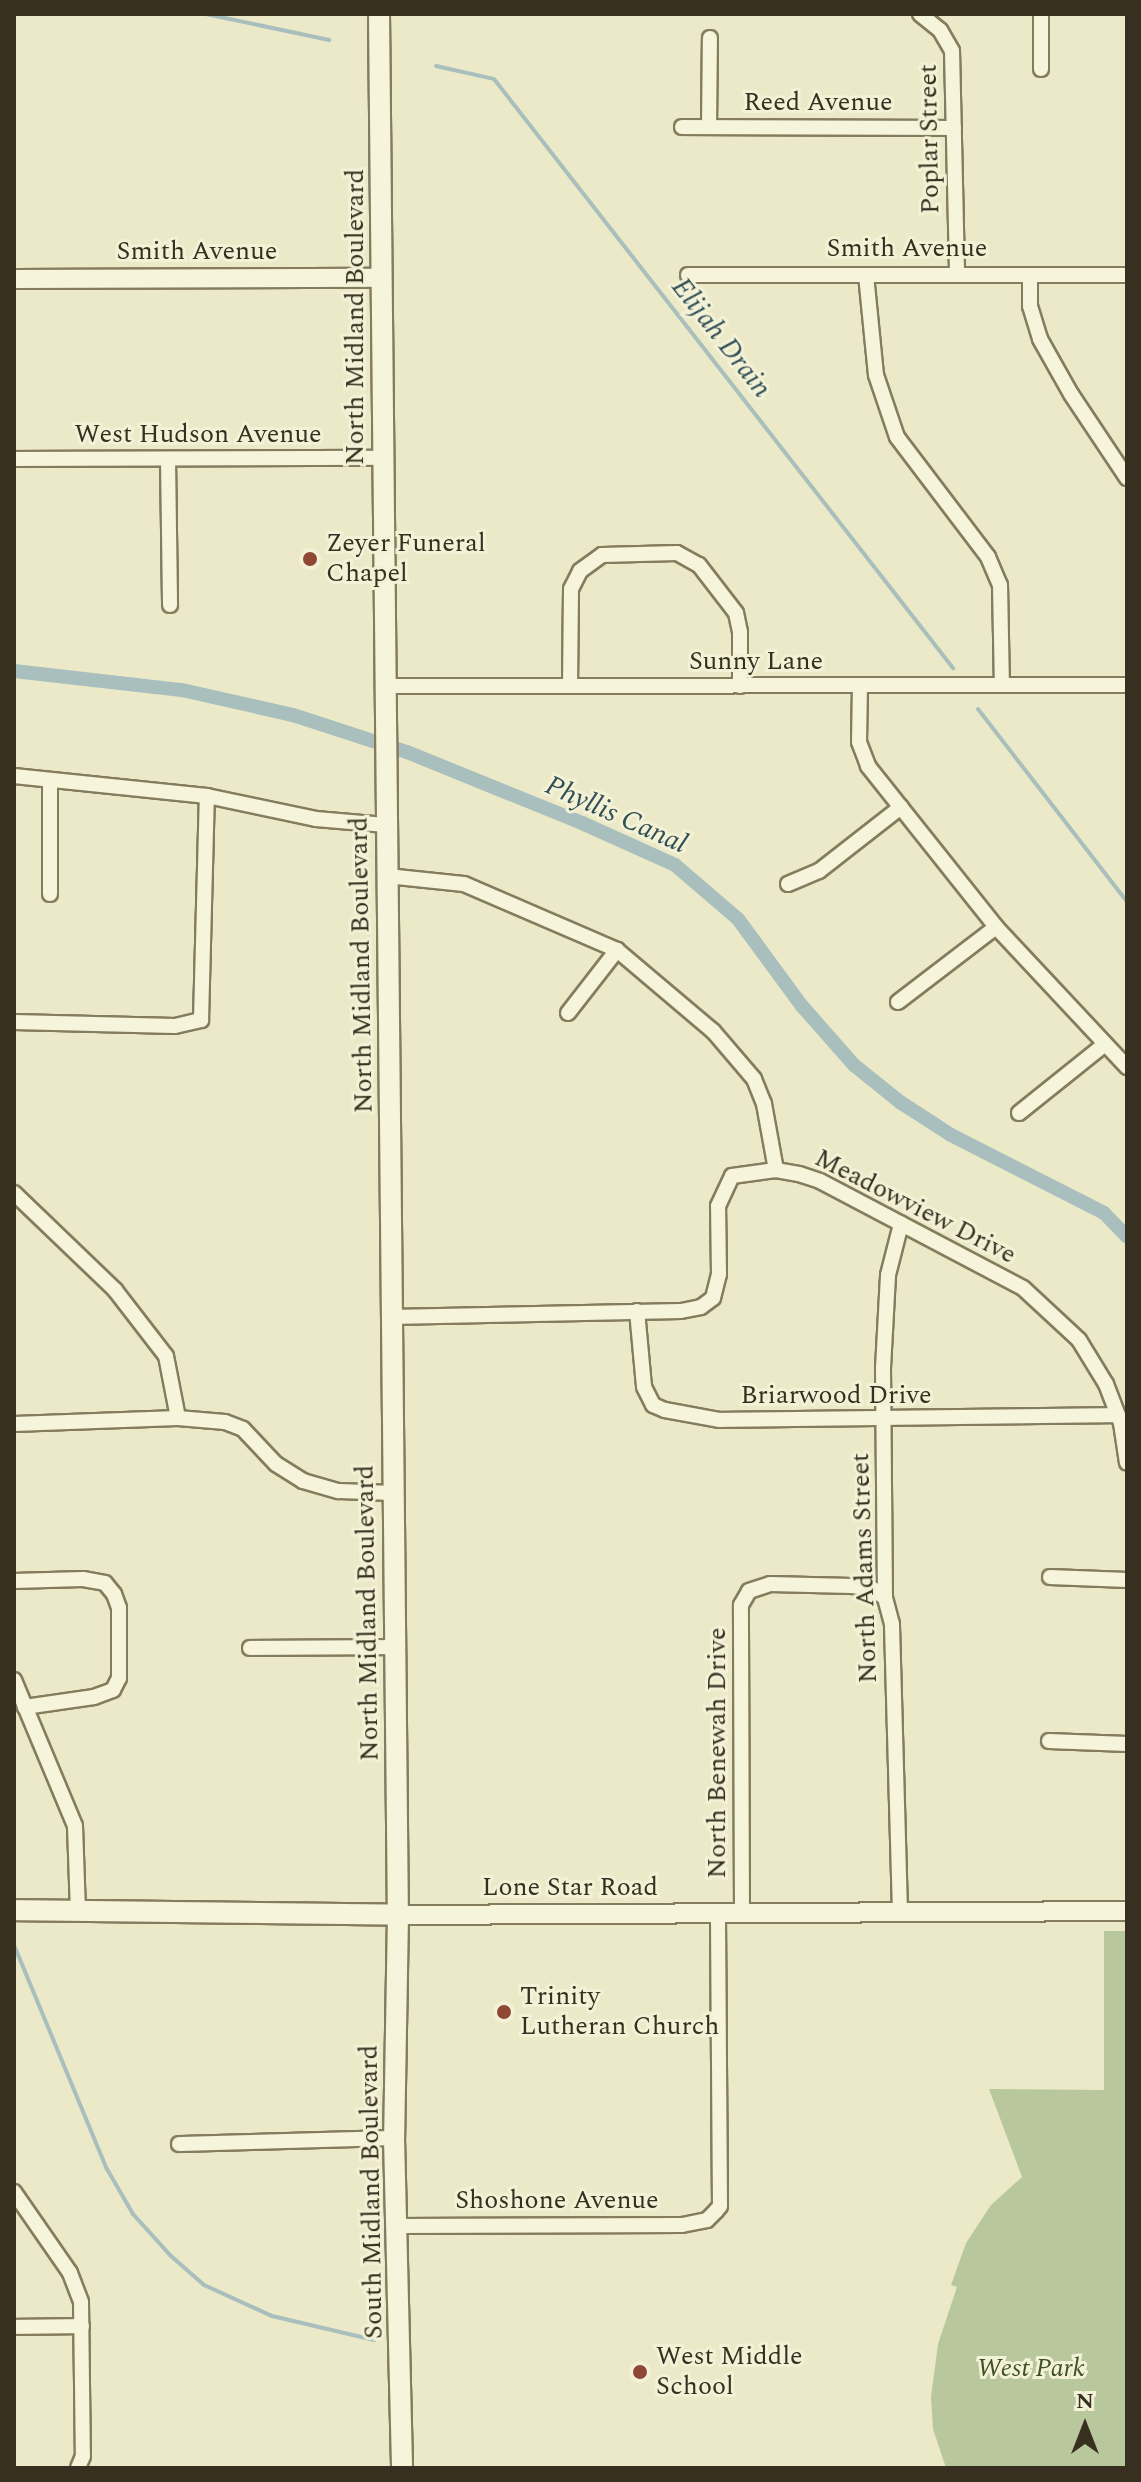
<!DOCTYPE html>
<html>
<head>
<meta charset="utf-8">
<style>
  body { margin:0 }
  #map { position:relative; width:1141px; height:2482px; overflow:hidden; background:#ebe9c7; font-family:Spectral,serif }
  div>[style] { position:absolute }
  .green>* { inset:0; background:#b8c89c }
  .stream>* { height:4px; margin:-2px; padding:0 2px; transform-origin:2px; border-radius:2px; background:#a8bfbe }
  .canal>* { height:14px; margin:-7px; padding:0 7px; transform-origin:7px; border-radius:7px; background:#a8bfbe }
  .roads { filter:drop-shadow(2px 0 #857c5e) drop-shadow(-2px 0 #857c5e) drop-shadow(0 2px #857c5e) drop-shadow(0 -2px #857c5e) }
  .minor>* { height:14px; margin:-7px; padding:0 7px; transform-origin:7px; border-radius:7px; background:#f6f4da }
  .tertiary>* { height:18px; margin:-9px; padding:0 9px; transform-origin:9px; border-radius:9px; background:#f6f4da }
  .secondary>* { height:20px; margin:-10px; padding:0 10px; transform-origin:10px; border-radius:10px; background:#f6f4da }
  .dots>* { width:22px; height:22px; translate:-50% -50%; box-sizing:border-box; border:4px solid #f3f1d6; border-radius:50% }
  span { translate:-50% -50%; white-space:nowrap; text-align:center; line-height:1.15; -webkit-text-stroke:6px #f3f1d6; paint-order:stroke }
  .street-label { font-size:26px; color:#373020 }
  .poi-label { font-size:26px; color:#373020 }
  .left { translate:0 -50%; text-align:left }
  .park-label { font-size:26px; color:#3d5129; font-style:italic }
  .water-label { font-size:28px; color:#314f55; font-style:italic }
  .frame { position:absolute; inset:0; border:16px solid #373020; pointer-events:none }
  .north { position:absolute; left:1045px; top:2386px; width:80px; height:80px; -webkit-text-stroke:6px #f3f1d6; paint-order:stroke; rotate:0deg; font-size:22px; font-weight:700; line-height:32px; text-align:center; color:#373020 }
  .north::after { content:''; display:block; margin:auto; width:28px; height:36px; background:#373020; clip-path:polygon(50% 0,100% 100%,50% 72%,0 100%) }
</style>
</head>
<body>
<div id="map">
  <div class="green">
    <i style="clip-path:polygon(1104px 1931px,1127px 1931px,1127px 2468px,946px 2468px,933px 2429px,931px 2397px,938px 2344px,957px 2287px,951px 2285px,966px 2243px,991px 2205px,1022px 2177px,989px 2089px,1104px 2090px)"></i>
  </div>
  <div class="stream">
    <i style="left:206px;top:14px;width:126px;rotate:11.9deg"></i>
    <i style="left:436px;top:66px;width:59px;rotate:12.6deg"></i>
    <i style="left:494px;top:79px;width:747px;rotate:52.07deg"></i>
    <i style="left:978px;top:709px;width:244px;rotate:52.3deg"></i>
    <i style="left:14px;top:1945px;width:243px;rotate:67.5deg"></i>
    <i style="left:107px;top:2169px;width:52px;rotate:60deg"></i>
    <i style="left:133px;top:2214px;width:57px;rotate:47.9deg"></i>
    <i style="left:171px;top:2256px;width:44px;rotate:41.3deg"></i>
    <i style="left:204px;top:2285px;width:75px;rotate:24.5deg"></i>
    <i style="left:272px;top:2316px;width:105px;rotate:13.2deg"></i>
  </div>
  <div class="canal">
    <i style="left:14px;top:671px;width:169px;rotate:6.5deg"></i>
    <i style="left:182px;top:690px;width:114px;rotate:12.7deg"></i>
    <i style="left:293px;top:715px;width:120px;rotate:18deg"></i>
    <i style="left:407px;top:752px;width:189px;rotate:22.1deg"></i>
    <i style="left:582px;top:823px;width:102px;rotate:24.3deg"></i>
    <i style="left:675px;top:865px;width:83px;rotate:40.6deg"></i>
    <i style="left:738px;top:919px;width:108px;rotate:53.7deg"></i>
    <i style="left:802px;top:1006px;width:79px;rotate:48.6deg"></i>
    <i style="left:854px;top:1065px;width:59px;rotate:38.8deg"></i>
    <i style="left:900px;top:1102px;width:61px;rotate:32.9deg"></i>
    <i style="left:951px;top:1135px;width:172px;rotate:27deg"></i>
    <i style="left:1104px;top:1213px;width:33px;rotate:46deg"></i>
  </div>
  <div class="roads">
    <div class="minor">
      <i style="left:920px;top:14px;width:26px;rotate:39deg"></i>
      <i style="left:940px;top:30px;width:24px;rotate:60deg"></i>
      <i style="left:952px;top:51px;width:224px;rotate:88.7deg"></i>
      <i style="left:1041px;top:14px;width:55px;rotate:90deg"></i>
      <i style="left:682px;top:127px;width:272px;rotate:0.2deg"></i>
      <i style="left:709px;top:127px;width:89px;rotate:-89.4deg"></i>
      <i style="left:688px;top:275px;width:439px"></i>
      <i style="left:866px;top:275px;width:100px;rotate:84.3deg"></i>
      <i style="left:876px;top:375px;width:65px;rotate:71.3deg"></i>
      <i style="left:897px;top:437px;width:151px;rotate:52.8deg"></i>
      <i style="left:988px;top:557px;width:30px;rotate:67deg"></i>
      <i style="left:1000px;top:585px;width:100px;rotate:88.9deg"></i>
      <i style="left:1030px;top:275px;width:31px;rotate:90deg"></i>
      <i style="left:1030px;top:306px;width:34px;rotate:73deg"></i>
      <i style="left:1040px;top:339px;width:63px;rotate:60.6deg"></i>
      <i style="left:1071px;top:394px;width:101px;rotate:56.3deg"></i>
      <i style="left:14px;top:459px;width:369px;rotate:-0.2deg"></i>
      <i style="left:168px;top:459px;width:146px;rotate:89.2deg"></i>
      <i style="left:860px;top:685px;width:57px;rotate:91deg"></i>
      <i style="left:859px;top:742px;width:26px;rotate:69deg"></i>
      <i style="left:868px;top:766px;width:206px;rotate:51.5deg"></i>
      <i style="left:996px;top:927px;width:192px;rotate:46.9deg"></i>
      <i style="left:385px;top:686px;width:742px;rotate:-0.08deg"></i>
      <i style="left:570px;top:686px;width:97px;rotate:-89.4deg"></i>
      <i style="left:571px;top:589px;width:20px;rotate:-63deg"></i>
      <i style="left:580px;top:571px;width:27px;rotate:-36deg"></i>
      <i style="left:602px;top:555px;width:75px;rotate:-1.5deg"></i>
      <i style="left:677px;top:553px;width:25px;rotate:29deg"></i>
      <i style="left:699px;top:565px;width:61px;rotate:52.4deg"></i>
      <i style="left:736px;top:613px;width:19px;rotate:78deg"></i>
      <i style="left:740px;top:632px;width:54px;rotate:90deg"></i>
      <i style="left:14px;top:776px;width:194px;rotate:5.9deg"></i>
      <i style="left:207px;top:796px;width:111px;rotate:11.9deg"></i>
      <i style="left:316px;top:819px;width:70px;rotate:4.9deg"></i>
      <i style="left:50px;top:780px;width:114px;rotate:90deg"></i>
      <i style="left:387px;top:876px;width:77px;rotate:5.9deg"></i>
      <i style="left:464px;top:884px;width:167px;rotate:23.3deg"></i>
      <i style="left:617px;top:950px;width:126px;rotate:40.2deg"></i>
      <i style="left:713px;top:1031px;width:63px;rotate:49.5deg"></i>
      <i style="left:754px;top:1079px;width:27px;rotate:68deg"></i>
      <i style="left:764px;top:1104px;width:67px;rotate:79.7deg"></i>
      <i style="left:788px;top:884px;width:34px;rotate:-23deg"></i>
      <i style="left:819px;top:871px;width:104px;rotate:-38deg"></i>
      <i style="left:898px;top:1002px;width:123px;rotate:-37.4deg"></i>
      <i style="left:568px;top:1013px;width:80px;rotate:-52.1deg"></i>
      <i style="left:14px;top:1022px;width:161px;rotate:1.4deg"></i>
      <i style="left:175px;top:1026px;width:27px;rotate:-13deg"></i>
      <i style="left:201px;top:1020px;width:224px;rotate:-88.5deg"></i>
      <i style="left:1019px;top:1113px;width:110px;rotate:-38.7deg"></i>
      <i style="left:14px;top:1193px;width:140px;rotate:43.8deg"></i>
      <i style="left:115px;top:1290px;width:83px;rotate:52.3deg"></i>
      <i style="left:166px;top:1356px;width:63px;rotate:79deg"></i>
      <i style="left:637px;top:1311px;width:76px;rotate:84.7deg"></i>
      <i style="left:644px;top:1387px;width:20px;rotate:63deg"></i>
      <i style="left:653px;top:1405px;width:13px;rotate:23deg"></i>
      <i style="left:665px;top:1410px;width:56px;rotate:10.3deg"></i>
      <i style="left:720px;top:1420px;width:398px;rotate:-0.7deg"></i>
      <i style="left:391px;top:1317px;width:290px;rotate:-1.2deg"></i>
      <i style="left:681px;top:1311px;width:20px;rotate:-11deg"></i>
      <i style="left:701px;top:1307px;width:15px;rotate:-37deg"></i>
      <i style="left:713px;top:1298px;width:25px;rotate:-76deg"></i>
      <i style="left:719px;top:1274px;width:68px;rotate:-90.8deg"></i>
      <i style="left:718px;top:1206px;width:33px;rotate:-65deg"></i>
      <i style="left:732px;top:1176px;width:44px;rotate:-7.8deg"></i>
      <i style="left:776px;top:1170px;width:23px;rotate:10deg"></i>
      <i style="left:799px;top:1174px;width:22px;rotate:18deg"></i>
      <i style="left:820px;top:1181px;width:229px;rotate:27.8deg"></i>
      <i style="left:1023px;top:1288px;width:76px;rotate:42.9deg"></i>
      <i style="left:1079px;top:1340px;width:52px;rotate:58.5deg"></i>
      <i style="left:1106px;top:1384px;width:42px;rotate:69deg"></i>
      <i style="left:1121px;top:1423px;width:40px;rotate:81.5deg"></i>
      <i style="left:14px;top:1424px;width:164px;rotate:-2.1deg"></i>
      <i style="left:178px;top:1418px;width:47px;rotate:4.9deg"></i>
      <i style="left:225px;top:1422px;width:19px;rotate:21deg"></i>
      <i style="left:243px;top:1429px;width:48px;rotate:46.7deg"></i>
      <i style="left:276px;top:1464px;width:32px;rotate:32deg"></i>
      <i style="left:303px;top:1481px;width:37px;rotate:16deg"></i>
      <i style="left:339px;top:1491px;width:54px;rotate:2.1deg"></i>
      <i style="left:1050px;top:1577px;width:77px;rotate:2.2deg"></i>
      <i style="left:14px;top:1581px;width:69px;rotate:-1.7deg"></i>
      <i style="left:83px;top:1579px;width:22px;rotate:10deg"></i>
      <i style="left:105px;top:1583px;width:14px;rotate:51deg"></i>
      <i style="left:114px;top:1594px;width:15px;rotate:70deg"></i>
      <i style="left:119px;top:1608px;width:70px;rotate:90deg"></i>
      <i style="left:119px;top:1678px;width:13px;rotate:117deg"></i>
      <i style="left:113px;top:1690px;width:20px;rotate:160deg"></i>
      <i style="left:94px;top:1697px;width:70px;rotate:171.8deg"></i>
      <i style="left:250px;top:1648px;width:145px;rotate:-0.4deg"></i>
      <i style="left:14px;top:1680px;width:158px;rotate:67.3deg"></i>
      <i style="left:75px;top:1826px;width:85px;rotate:88deg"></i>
      <i style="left:1049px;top:1741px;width:78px;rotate:2.2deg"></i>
      <i style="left:900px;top:1912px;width:288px;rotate:-91.6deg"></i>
      <i style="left:892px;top:1624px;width:27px;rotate:-105deg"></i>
      <i style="left:885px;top:1598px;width:230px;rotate:-90.5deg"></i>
      <i style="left:883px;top:1368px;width:93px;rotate:-86.9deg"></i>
      <i style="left:888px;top:1275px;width:53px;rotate:-75.7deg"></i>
      <i style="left:742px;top:1913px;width:308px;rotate:-90.2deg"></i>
      <i style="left:741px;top:1605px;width:16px;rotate:-60deg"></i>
      <i style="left:749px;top:1591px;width:22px;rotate:-18deg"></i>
      <i style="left:770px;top:1584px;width:82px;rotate:1.4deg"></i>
      <i style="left:852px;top:1586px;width:21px;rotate:8deg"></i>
      <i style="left:873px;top:1589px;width:15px;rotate:37deg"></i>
      <i style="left:179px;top:2144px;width:215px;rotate:-1.6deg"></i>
      <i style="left:14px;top:2192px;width:98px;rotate:55.3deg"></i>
      <i style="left:70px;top:2273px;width:31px;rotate:69deg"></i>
      <i style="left:81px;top:2302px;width:154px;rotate:89.3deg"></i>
      <i style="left:83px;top:2456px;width:13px;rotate:113deg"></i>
      <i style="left:398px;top:2226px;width:284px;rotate:-0.2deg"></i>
      <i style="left:682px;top:2225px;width:25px;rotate:-11deg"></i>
      <i style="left:707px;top:2220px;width:13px;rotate:-45deg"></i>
      <i style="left:716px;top:2211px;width:6px;rotate:-51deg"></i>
      <i style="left:720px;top:2206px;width:293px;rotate:-90.4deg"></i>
      <i style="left:14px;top:2327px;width:68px;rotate:-0.8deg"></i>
    </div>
    <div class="tertiary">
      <i style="left:14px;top:279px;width:367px;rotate:-0.2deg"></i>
      <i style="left:398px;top:1915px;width:729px;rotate:-0.31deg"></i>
    </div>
    <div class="secondary">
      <i style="left:379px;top:14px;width:1901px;rotate:89.43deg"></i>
      <i style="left:398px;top:1915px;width:223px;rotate:91deg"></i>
      <i style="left:394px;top:2138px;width:330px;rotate:88.6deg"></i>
      <i style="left:14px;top:1910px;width:384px;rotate:0.7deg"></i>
    </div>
  </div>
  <div class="dots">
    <i style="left:310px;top:559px;background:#8f4833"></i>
    <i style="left:504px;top:2012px;background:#8f4833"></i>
    <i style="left:640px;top:2372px;background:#8f4833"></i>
  </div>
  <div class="street-label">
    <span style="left:818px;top:103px">Reed Avenue</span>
    <span style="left:930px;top:139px;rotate:-91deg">Poplar Street</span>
    <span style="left:907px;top:249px">Smith Avenue</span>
    <span style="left:197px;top:252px">Smith Avenue</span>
    <span style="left:356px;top:317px;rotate:-90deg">North Midland Boulevard</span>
    <span style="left:198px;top:435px">West Hudson Avenue</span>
    <span style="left:756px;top:662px">Sunny Lane</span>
    <span style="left:362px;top:965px;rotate:-91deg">North Midland Boulevard</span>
    <span style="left:915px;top:1207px;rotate:27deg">Meadowview Drive</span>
    <span style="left:836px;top:1396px">Briarwood Drive</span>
    <span style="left:865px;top:1568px;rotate:-92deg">North Adams Street</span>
    <span style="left:368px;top:1613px;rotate:-91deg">North Midland Boulevard</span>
    <span style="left:718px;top:1753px;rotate:-90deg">North Benewah Drive</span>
    <span style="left:570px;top:1888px">Lone Star Road</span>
    <span style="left:372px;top:2192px;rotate:-91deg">South Midland Boulevard</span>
    <span style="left:557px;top:2201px">Shoshone Avenue</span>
  </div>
  <div class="poi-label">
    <span class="left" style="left:326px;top:559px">Zeyer Funeral<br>Chapel</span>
    <span class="left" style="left:520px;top:2012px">Trinity<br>Lutheran Church</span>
    <span class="left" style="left:656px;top:2372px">West Middle<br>School</span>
  </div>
  <div class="park-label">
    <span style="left:1031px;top:2369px">West Park</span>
  </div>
  <div class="water-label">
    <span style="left:721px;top:338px;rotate:52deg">Elijah Drain</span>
    <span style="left:616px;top:815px;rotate:24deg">Phyllis Canal</span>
  </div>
  <div class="frame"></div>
  <div class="north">N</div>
</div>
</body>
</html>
